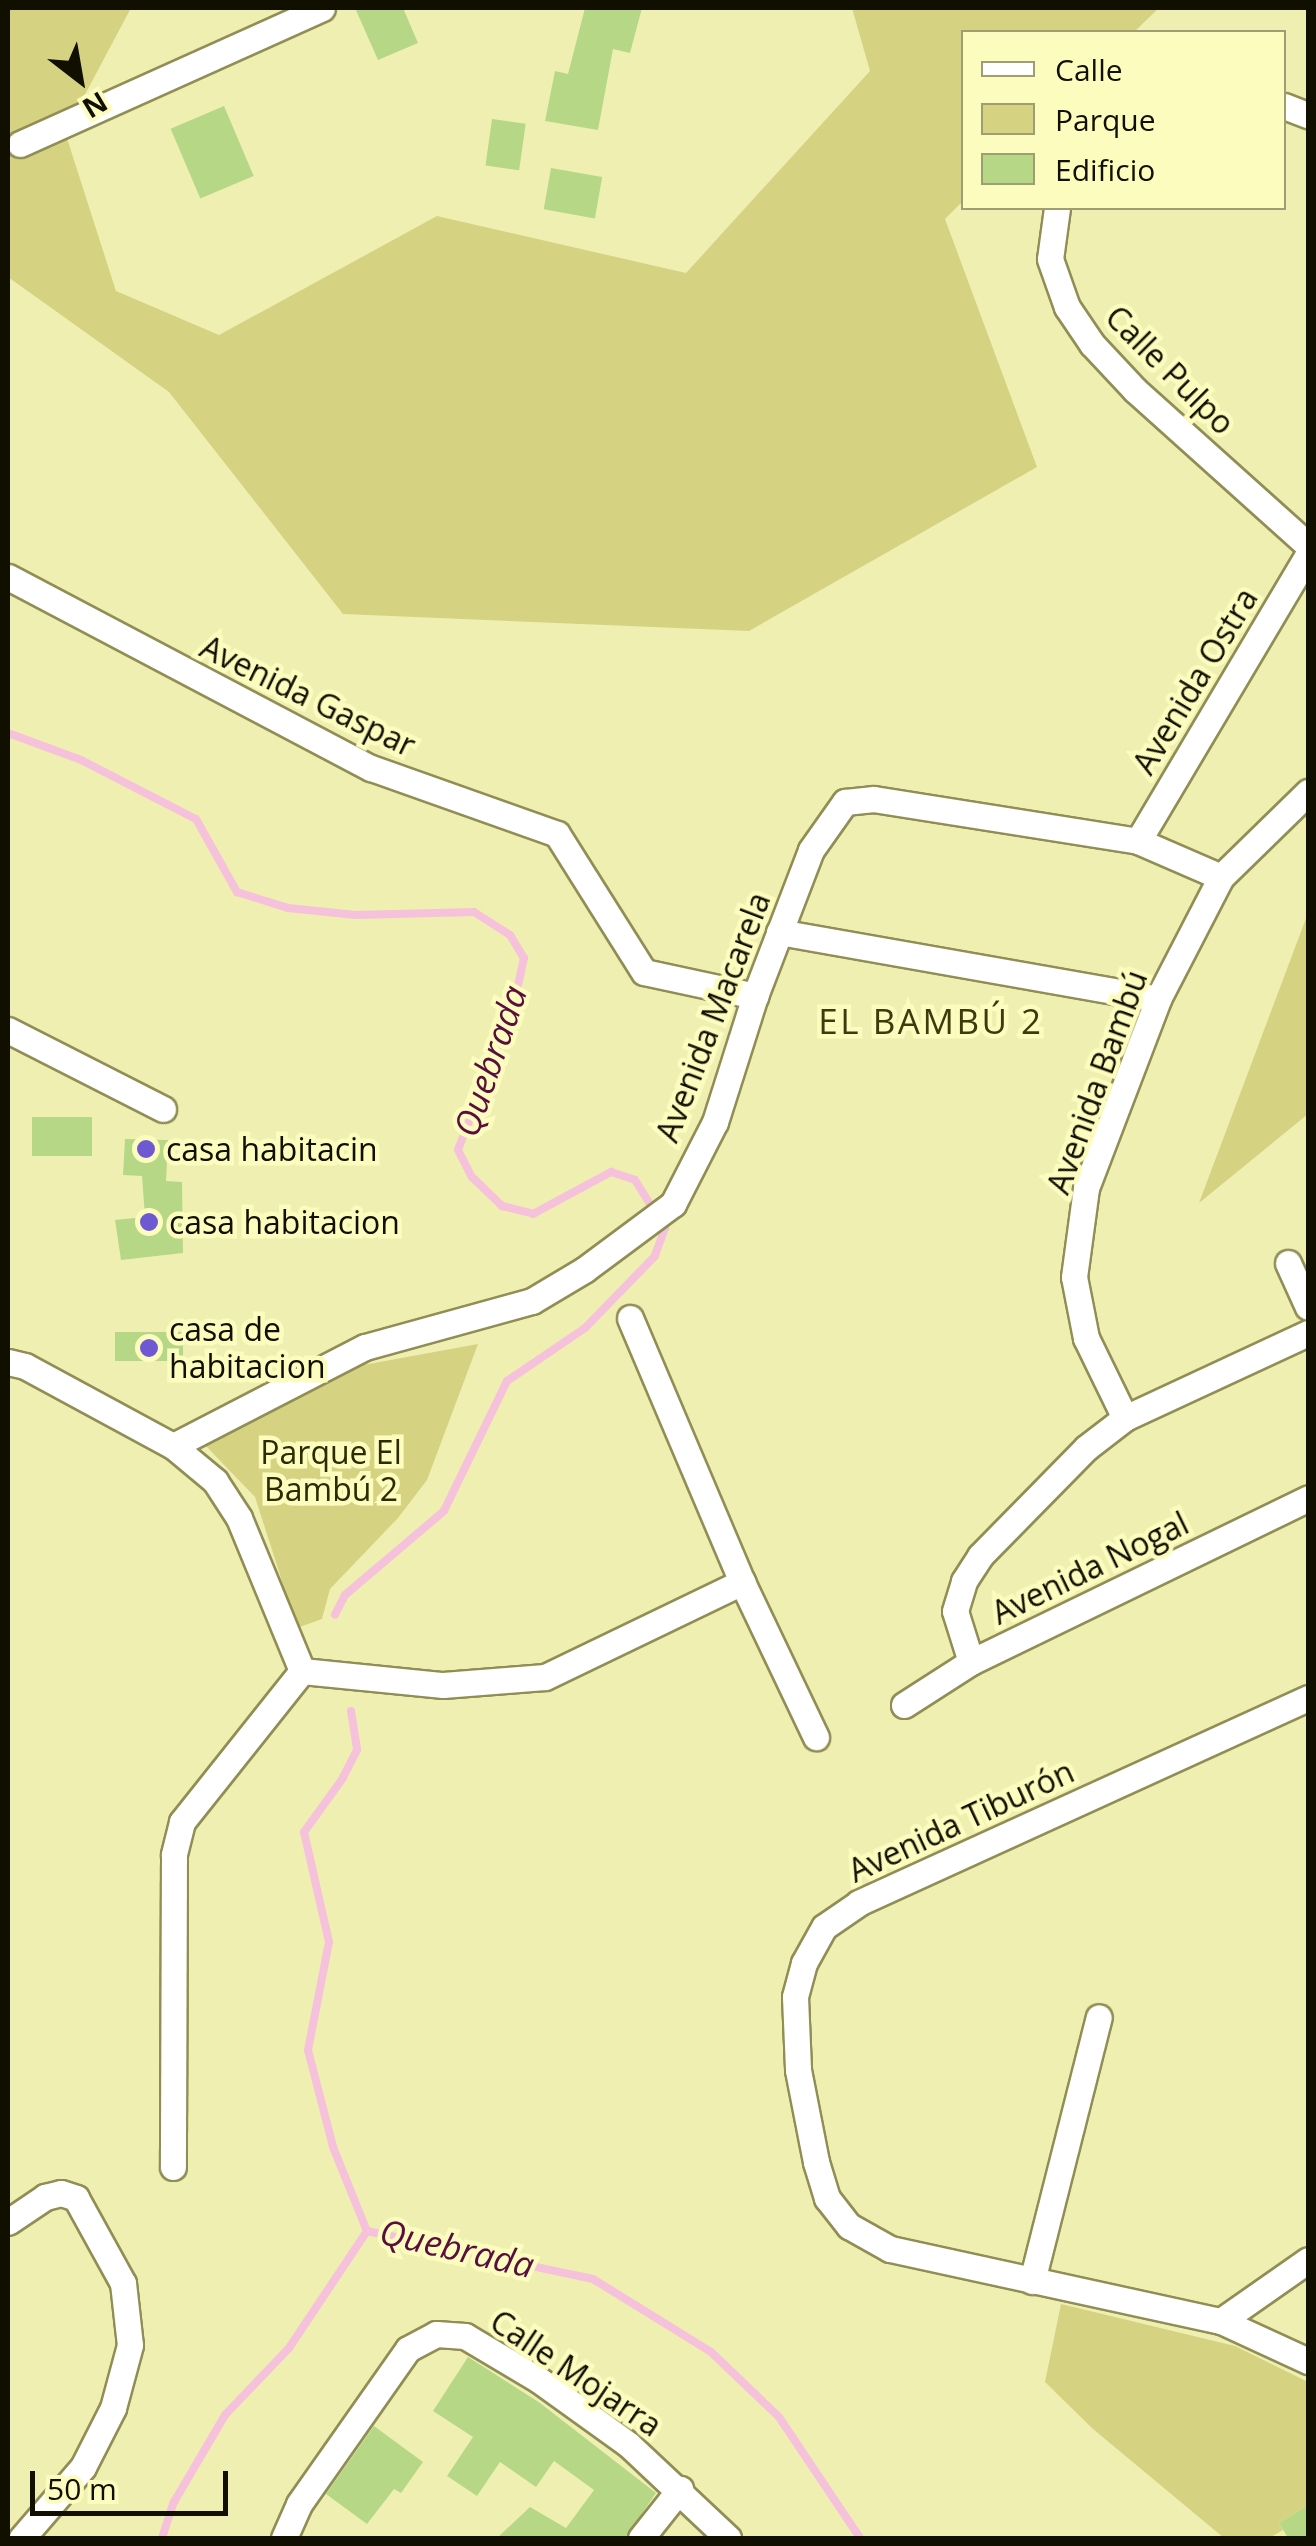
<!DOCTYPE html>
<html>
<head>
<meta charset="utf-8">
<style>
  body { margin:0 }
  #map { position:relative; width:1316px; height:2546px; overflow:hidden; background:#f0efb2; font-family:"Open Sans",sans-serif }
  div>[style] { position:absolute }
  .green>* { inset:0; background:#d5d382 }
  .stream>* { height:8px; margin:-4px; padding:0 4px; transform-origin:4px; border-radius:4px; background:#f5c1db }
  .building>* { inset:0; background:#b6d886; transform-origin:0 0 }
  .roads { filter:drop-shadow(2px 0 #908e55) drop-shadow(-2px 0 #908e55) drop-shadow(0 2px #908e55) drop-shadow(0 -2px #908e55) }
  .street>* { height:25px; margin:-12.5px; padding:0 12.5px; transform-origin:12.5px; border-radius:12.5px; background:#fff }
  .dots>* { width:28px; height:28px; translate:-50% -50%; box-sizing:border-box; border:5px solid #fdfcbf; border-radius:50% }
  span { translate:-50% -50%; white-space:nowrap; text-align:center; line-height:1.15; -webkit-text-stroke:9px #fdfcbf; paint-order:stroke }
  .street-label { font-size:32px; color:#110f00 }
  .poi-label { font-size:32px; color:#110f00 }
  .left { translate:0 -50%; text-align:left }
  .park-label { font-size:32px; color:#2d2b03 }
  .neighbourhood-label { font-size:35px; color:#3d3b0e; letter-spacing:2.5px }
  .water-label { font-size:35px; color:#580f3d; font-style:italic }
  .frame { position:absolute; inset:0; border:10px solid #110f00; pointer-events:none }
  .legend { position:absolute; left:961px; top:30px; width:325px; height:180px; box-sizing:border-box; background:#fdfcbf; border:2px solid #9f9d73; margin:0; padding:12px 18px; list-style:none; font-size:30px; color:#110f00 }
  .legend li { display:flex; align-items:center; gap:20px; height:50px }
  .legend b { width:50px; border:2px solid #9f9d73 }
  .north { position:absolute; left:30px; top:30px; width:100px; height:100px; -webkit-text-stroke:8px #fdfcbf; paint-order:stroke; rotate:149deg; font-size:28px; font-weight:700; line-height:40px; text-align:center; color:#110f00 }
  .north::after { content:''; display:block; margin:auto; width:35px; height:45px; background:#110f00; clip-path:polygon(50% 0,100% 100%,50% 72%,0 100%) }
  .scale { position:absolute; left:30px; top:2471px; width:198px; height:45px; box-sizing:border-box; border:5px solid #110f00; border-top:0; padding-left:12px; font-size:30px; line-height:35px; white-space:nowrap; color:#110f00; -webkit-text-stroke:8px #fdfcbf; paint-order:stroke }
</style>
</head>
<body>
<div id="map">
  <div class="green">
    <i style="clip-path:polygon(8px 8px,131px 8px,65px 132px,116px 291px,219px 335px,437px 216px,686px 273px,870px 71px,852px 8px,1159px 8px,1134px 32px,964px 32px,963px 201px,945px 219px,1037px 467px,749px 631px,343px 614px,169px 392px,8px 277px)"></i>
    <i style="clip-path:polygon(1308px 913px,1308px 1114px,1199px 1203px)"></i>
    <i style="clip-path:polygon(478px 1344px,427px 1480px,398px 1518px,330px 1589px,322px 1619px,297px 1628px,255px 1497px,204px 1444px,363px 1365px)"></i>
    <i style="clip-path:polygon(1061px 2304px,1235px 2346px,1308px 2382px,1308px 2505px,1279px 2523px,1283px 2530px,1269px 2538px,1224px 2538px,1093px 2429px,1045px 2382px)"></i>
  </div>
  <div class="stream">
    <i style="left:8px;top:733px;width:78px;rotate:20.3deg"></i>
    <i style="left:81px;top:760px;width:129px;rotate:27.2deg"></i>
    <i style="left:196px;top:819px;width:84px;rotate:60.7deg"></i>
    <i style="left:237px;top:892px;width:53px;rotate:17.4deg"></i>
    <i style="left:288px;top:908px;width:68px;rotate:5.9deg"></i>
    <i style="left:356px;top:915px;width:118px;rotate:-1.5deg"></i>
    <i style="left:474px;top:912px;width:43px;rotate:32.6deg"></i>
    <i style="left:510px;top:935px;width:27px;rotate:59deg"></i>
    <i style="left:524px;top:958px;width:47px;rotate:102.3deg"></i>
    <i style="left:514px;top:1004px;width:156px;rotate:111deg"></i>
    <i style="left:458px;top:1150px;width:30px;rotate:63deg"></i>
    <i style="left:472px;top:1177px;width:42px;rotate:44deg"></i>
    <i style="left:502px;top:1206px;width:32px;rotate:14deg"></i>
    <i style="left:533px;top:1214px;width:89px;rotate:-28.3deg"></i>
    <i style="left:611px;top:1172px;width:25px;rotate:18deg"></i>
    <i style="left:635px;top:1180px;width:57px;rotate:58deg"></i>
    <i style="left:665px;top:1228px;width:30px;rotate:110deg"></i>
    <i style="left:655px;top:1256px;width:100px;rotate:134.2deg"></i>
    <i style="left:585px;top:1328px;width:94px;rotate:145.8deg"></i>
    <i style="left:507px;top:1381px;width:144px;rotate:115.9deg"></i>
    <i style="left:444px;top:1511px;width:130px;rotate:139.7deg"></i>
    <i style="left:345px;top:1595px;width:22px;rotate:117deg"></i>
    <i style="left:351px;top:1711px;width:39px;rotate:81deg"></i>
    <i style="left:357px;top:1750px;width:31px;rotate:117deg"></i>
    <i style="left:343px;top:1778px;width:67px;rotate:125.8deg"></i>
    <i style="left:304px;top:1832px;width:113px;rotate:77.2deg"></i>
    <i style="left:329px;top:1942px;width:110px;rotate:101deg"></i>
    <i style="left:308px;top:2050px;width:100px;rotate:75.5deg"></i>
    <i style="left:333px;top:2147px;width:91px;rotate:68deg"></i>
    <i style="left:367px;top:2231px;width:231px;rotate:12deg"></i>
    <i style="left:593px;top:2279px;width:139px;rotate:31.7deg"></i>
    <i style="left:711px;top:2352px;width:94px;rotate:43.7deg"></i>
    <i style="left:779px;top:2417px;width:146px;rotate:56.2deg"></i>
    <i style="left:162px;top:2538px;width:38px;rotate:-72deg"></i>
    <i style="left:174px;top:2502px;width:101px;rotate:-59.6deg"></i>
    <i style="left:225px;top:2415px;width:93px;rotate:-46.3deg"></i>
    <i style="left:289px;top:2348px;width:141px;rotate:-56.3deg"></i>
  </div>
  <div class="building">
    <i style="clip-path:polygon(355px 8px,403px 8px,418px 43px,378px 60px)"></i>
    <i style="clip-path:polygon(585px 8px,642px 8px,630px 53px,613px 49px,598px 130px,545px 121px,555px 71px,568px 74px)"></i>
    <i style="left:224px;top:106px;width:76px;height:58px;rotate:67deg"></i>
    <i style="left:492px;top:119px;width:34px;height:47px;rotate:8deg"></i>
    <i style="left:551px;top:168px;width:52px;height:42px;rotate:10deg"></i>
    <i style="left:32px;top:1117px;width:60px;height:39px"></i>
    <i style="clip-path:polygon(125px 1139px,168px 1140px,166px 1181px,182px 1182px,183px 1253px,121px 1260px,115px 1220px,145px 1217px,142px 1176px,123px 1175px)"></i>
    <i style="left:183px;top:1332px;width:29px;height:68px;rotate:90deg"></i>
    <i style="clip-path:polygon(468px 2357px,540px 2403px,656px 2493px,625px 2538px,497px 2538px,530px 2507px,566px 2528px,594px 2490px,554px 2461px,536px 2487px,500px 2462px,477px 2496px,447px 2476px,473px 2437px,433px 2411px)"></i>
    <i style="clip-path:polygon(374px 2426px,423px 2462px,401px 2493px,394px 2489px,367px 2524px,326px 2494px)"></i>
    <i style="clip-path:polygon(1308px 2505px,1308px 2538px,1288px 2538px,1279px 2523px)"></i>
  </div>
  <div class="roads">
    <div class="street">
      <i style="left:1284px;top:106px;width:26px;rotate:21deg"></i>
      <i style="left:20px;top:144px;width:331px;rotate:-24.2deg"></i>
      <i style="left:1057px;top:208px;width:51px;rotate:97.8deg"></i>
      <i style="left:1050px;top:259px;width:51px;rotate:70.5deg"></i>
      <i style="left:1067px;top:307px;width:45px;rotate:56deg"></i>
      <i style="left:1092px;top:344px;width:63px;rotate:46.9deg"></i>
      <i style="left:1135px;top:390px;width:232px;rotate:41.9deg"></i>
      <i style="left:8px;top:577px;width:410px;rotate:27.8deg"></i>
      <i style="left:371px;top:768px;width:197px;rotate:19.5deg"></i>
      <i style="left:557px;top:834px;width:163px;rotate:57.8deg"></i>
      <i style="left:644px;top:972px;width:114px;rotate:12.2deg"></i>
      <i style="left:1138px;top:841px;width:333px;rotate:-59.3deg"></i>
      <i style="left:779px;top:932px;width:385px;rotate:10deg"></i>
      <i style="left:8px;top:1030px;width:174px;rotate:27deg"></i>
      <i style="left:1288px;top:1263px;width:48px;rotate:65.6deg"></i>
      <i style="left:630px;top:1318px;width:287px;rotate:67deg"></i>
      <i style="left:742px;top:1582px;width:172px;rotate:64.5deg"></i>
      <i style="left:8px;top:1362px;width:17px;rotate:13deg"></i>
      <i style="left:25px;top:1366px;width:168px;rotate:28.4deg"></i>
      <i style="left:173px;top:1446px;width:55px;rotate:39.8deg"></i>
      <i style="left:215px;top:1481px;width:44px;rotate:57deg"></i>
      <i style="left:239px;top:1518px;width:165px;rotate:67.6deg"></i>
      <i style="left:302px;top:1671px;width:193px;rotate:128.5deg"></i>
      <i style="left:182px;top:1822px;width:34px;rotate:104deg"></i>
      <i style="left:174px;top:1855px;width:312px;rotate:90.2deg"></i>
      <i style="left:1125px;top:1418px;width:202px;rotate:-24.9deg"></i>
      <i style="left:173px;top:1446px;width:216px;rotate:-27.3deg"></i>
      <i style="left:365px;top:1347px;width:173px;rotate:-15.4deg"></i>
      <i style="left:532px;top:1301px;width:61px;rotate:-30.8deg"></i>
      <i style="left:584px;top:1270px;width:111px;rotate:-36.6deg"></i>
      <i style="left:673px;top:1204px;width:92px;rotate:-62.9deg"></i>
      <i style="left:715px;top:1122px;width:132px;rotate:-72.4deg"></i>
      <i style="left:755px;top:996px;width:156px;rotate:-69deg"></i>
      <i style="left:811px;top:850px;width:59px;rotate:-54.7deg"></i>
      <i style="left:845px;top:802px;width:29px;rotate:-6deg"></i>
      <i style="left:874px;top:799px;width:267px;rotate:9deg"></i>
      <i style="left:1138px;top:841px;width:90px;rotate:23.4deg"></i>
      <i style="left:971px;top:1662px;width:53px;rotate:-107.4deg"></i>
      <i style="left:955px;top:1611px;width:31px;rotate:-73deg"></i>
      <i style="left:964px;top:1581px;width:30px;rotate:-57deg"></i>
      <i style="left:980px;top:1556px;width:151px;rotate:-45.5deg"></i>
      <i style="left:1086px;top:1448px;width:49px;rotate:-37.6deg"></i>
      <i style="left:1125px;top:1418px;width:89px;rotate:-116deg"></i>
      <i style="left:1086px;top:1338px;width:62px;rotate:-101.1deg"></i>
      <i style="left:1074px;top:1277px;width:90px;rotate:-82.3deg"></i>
      <i style="left:1086px;top:1188px;width:202px;rotate:-69.1deg"></i>
      <i style="left:1158px;top:999px;width:137px;rotate:-62.7deg"></i>
      <i style="left:1221px;top:877px;width:122px;rotate:-44.3deg"></i>
      <i style="left:302px;top:1671px;width:142px;rotate:5.7deg"></i>
      <i style="left:443px;top:1685px;width:102px;rotate:-4.5deg"></i>
      <i style="left:545px;top:1677px;width:219px;rotate:-25.7deg"></i>
      <i style="left:1308px;top:1698px;width:494px;rotate:155.5deg"></i>
      <i style="left:859px;top:1903px;width:42px;rotate:145.6deg"></i>
      <i style="left:824px;top:1927px;width:41px;rotate:119.1deg"></i>
      <i style="left:804px;top:1963px;width:35px;rotate:105deg"></i>
      <i style="left:795px;top:1997px;width:73px;rotate:87.6deg"></i>
      <i style="left:798px;top:2070px;width:94px;rotate:78.9deg"></i>
      <i style="left:816px;top:2162px;width:38px;rotate:73deg"></i>
      <i style="left:827px;top:2198px;width:36px;rotate:52deg"></i>
      <i style="left:849px;top:2226px;width:47px;rotate:29.3deg"></i>
      <i style="left:890px;top:2249px;width:339px;rotate:12.3deg"></i>
      <i style="left:1221px;top:2321px;width:96px;rotate:24.7deg"></i>
      <i style="left:904px;top:1705px;width:80px;rotate:-32.7deg"></i>
      <i style="left:971px;top:1662px;width:375px;rotate:-25.9deg"></i>
      <i style="left:8px;top:2222px;width:45px;rotate:-34deg"></i>
      <i style="left:45px;top:2197px;width:16px;rotate:-14deg"></i>
      <i style="left:61px;top:2193px;width:16px;rotate:18deg"></i>
      <i style="left:76px;top:2198px;width:97px;rotate:61.1deg"></i>
      <i style="left:123px;top:2283px;width:62px;rotate:83.6deg"></i>
      <i style="left:130px;top:2345px;width:65px;rotate:105.1deg"></i>
      <i style="left:113px;top:2408px;width:66px;rotate:117deg"></i>
      <i style="left:83px;top:2467px;width:94px;rotate:130.7deg"></i>
      <i style="left:1032px;top:2281px;width:272px;rotate:-75.8deg"></i>
      <i style="left:1221px;top:2321px;width:106px;rotate:-35deg"></i>
      <i style="left:284px;top:2538px;width:37px;rotate:-66deg"></i>
      <i style="left:299px;top:2504px;width:189px;rotate:-54.9deg"></i>
      <i style="left:408px;top:2349px;width:32px;rotate:-28deg"></i>
      <i style="left:436px;top:2334px;width:29px;rotate:4deg"></i>
      <i style="left:465px;top:2336px;width:86px;rotate:30.7deg"></i>
      <i style="left:539px;top:2380px;width:111px;rotate:35.8deg"></i>
      <i style="left:629px;top:2445px;width:136px;rotate:43.2deg"></i>
      <i style="left:641px;top:2538px;width:63px;rotate:-51.5deg"></i>
    </div>
  </div>
  <div class="dots">
    <i style="left:146px;top:1149px;background:#6e59d3"></i>
    <i style="left:149px;top:1222px;background:#6e59d3"></i>
    <i style="left:149px;top:1348px;background:#6e59d3"></i>
  </div>
  <div class="street-label">
    <span style="left:1170px;top:370px;rotate:45deg">Calle Pulpo</span>
    <span style="left:1195px;top:681px;rotate:-59deg">Avenida Ostra</span>
    <span style="left:308px;top:696px;rotate:26deg">Avenida Gaspar</span>
    <span style="left:713px;top:1017px;rotate:-69deg">Avenida Macarela</span>
    <span style="left:1097px;top:1082px;rotate:-70deg">Avenida Bambú</span>
    <span style="left:1090px;top:1568px;rotate:-26deg">Avenida Nogal</span>
    <span style="left:961px;top:1821px;rotate:-25deg">Avenida Tiburón</span>
    <span style="left:576px;top:2373px;rotate:34deg">Calle Mojarra</span>
  </div>
  <div class="poi-label">
    <span class="left" style="left:166px;top:1149px">casa habitacin</span>
    <span class="left" style="left:169px;top:1222px">casa habitacion</span>
    <span class="left" style="left:169px;top:1348px">casa de<br>habitacion</span>
  </div>
  <div class="park-label">
    <span style="left:331px;top:1471px">Parque El<br>Bambú 2</span>
  </div>
  <div class="neighbourhood-label">
    <span style="left:931px;top:1021px">EL BAMBÚ 2</span>
  </div>
  <div class="water-label">
    <span style="left:490px;top:1061px;rotate:-71deg">Quebrada</span>
    <span style="left:457px;top:2248px;rotate:13deg">Quebrada</span>
  </div>
  <div class="frame"></div>
  <ul class="legend">
  <li><b style="height:12px;background:#fff"></b>Calle</li>
  <li><b style="height:28px;background:#d5d382"></b>Parque</li>
  <li><b style="height:28px;background:#b6d886"></b>Edificio</li>
  </ul>
  <div class="north">N</div>
  <div class="scale">50 m</div>
</div>
</body>
</html>
